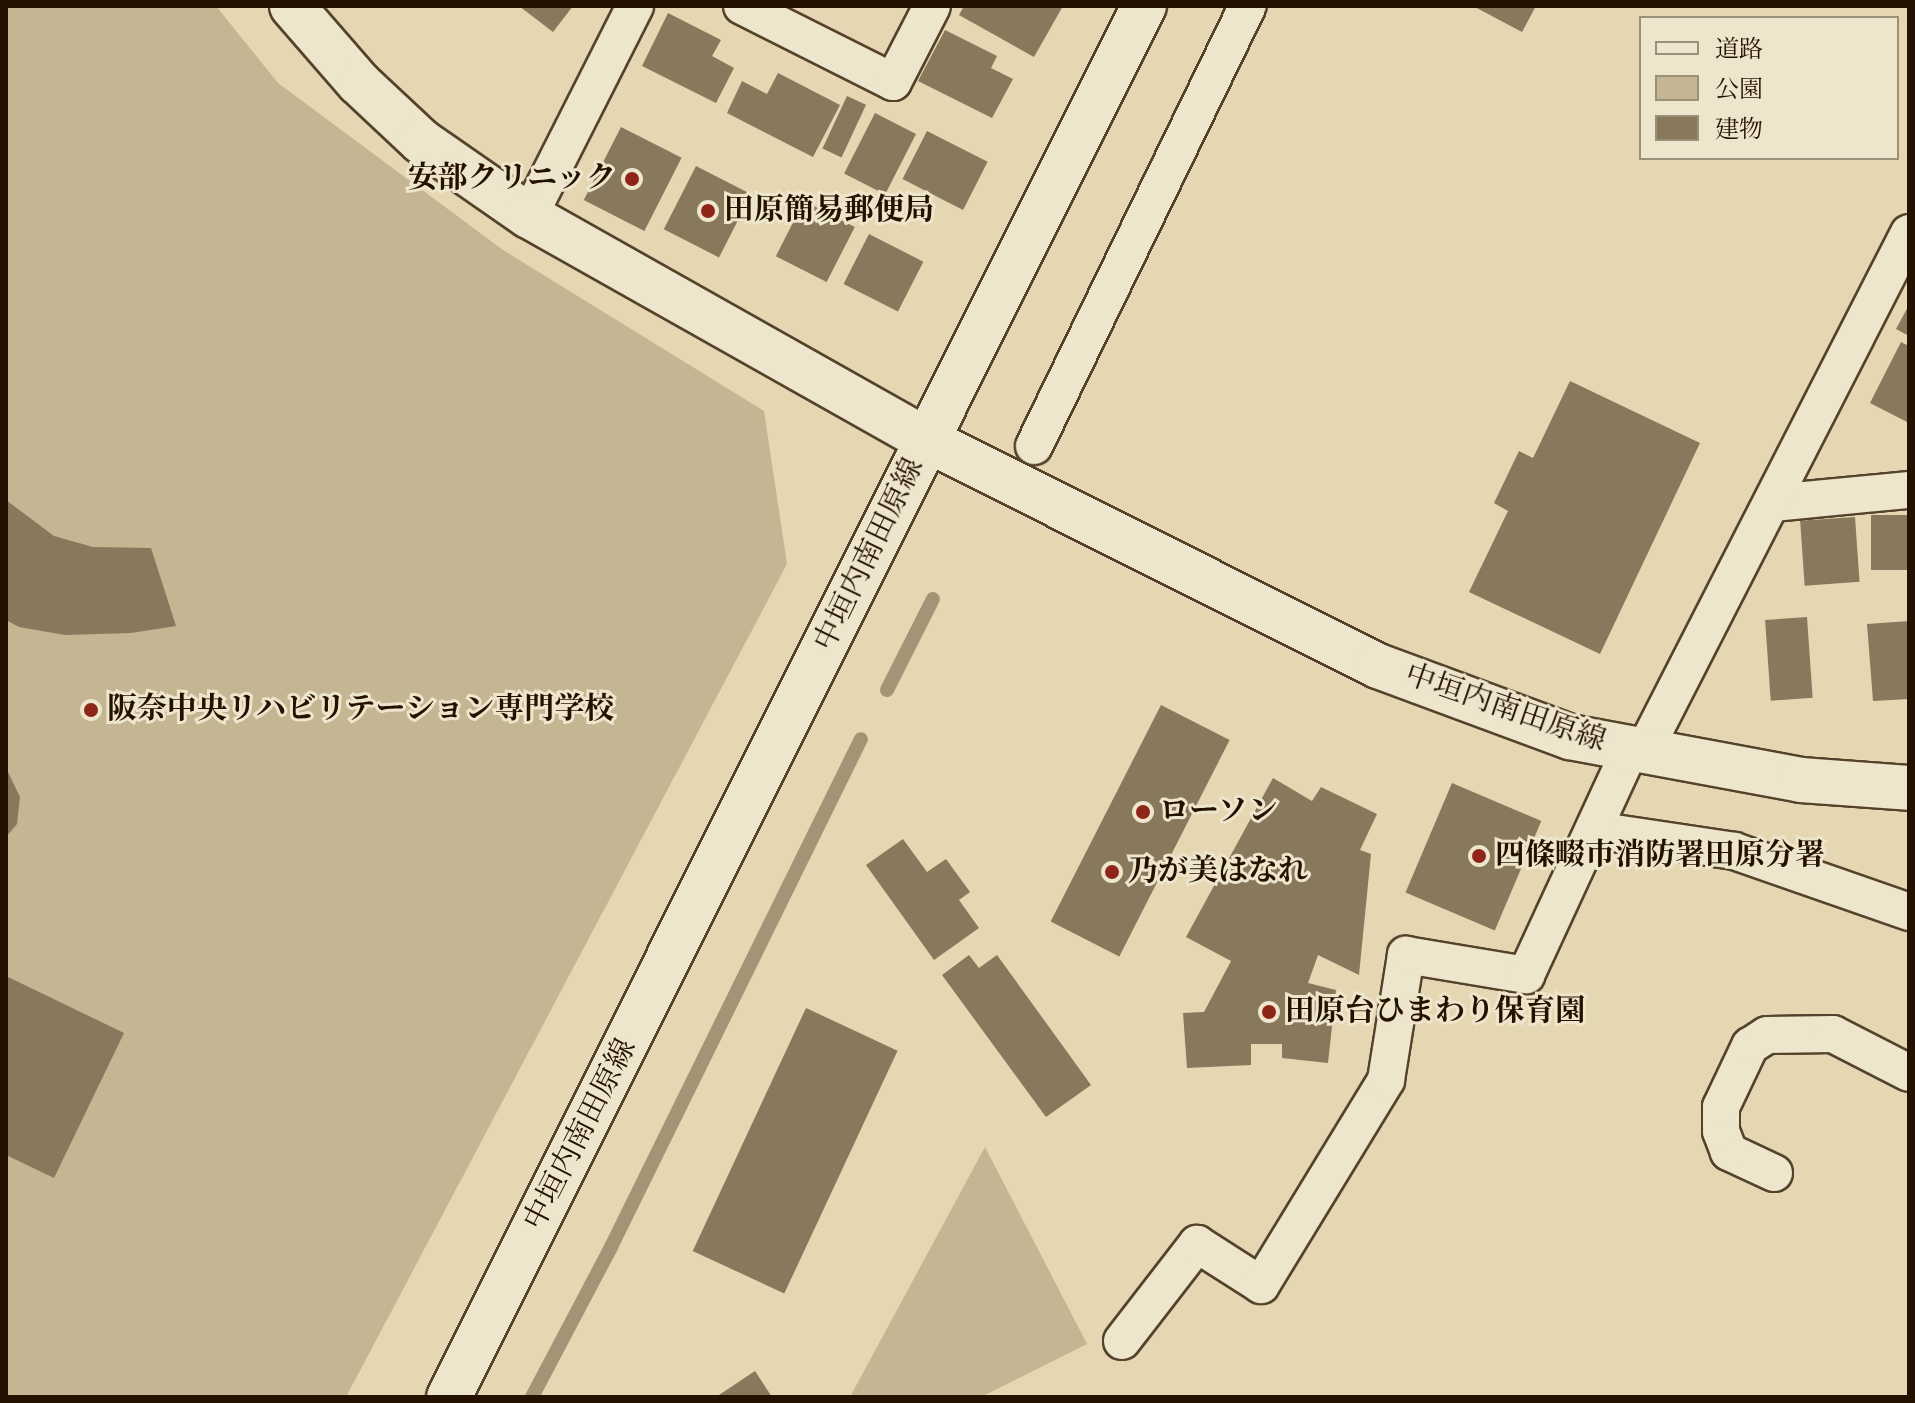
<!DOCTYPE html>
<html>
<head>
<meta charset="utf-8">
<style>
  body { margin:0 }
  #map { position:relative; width:1915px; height:1403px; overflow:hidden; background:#e4d7b1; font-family:Vollkorn,"Noto Serif JP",serif }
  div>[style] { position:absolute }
  .green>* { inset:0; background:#c4b593 }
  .stream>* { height:14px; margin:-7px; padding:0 7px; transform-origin:7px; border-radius:7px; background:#a39475 }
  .building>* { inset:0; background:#88785c; transform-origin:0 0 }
  .roads { filter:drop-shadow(2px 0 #55422c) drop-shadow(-2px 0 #55422c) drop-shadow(0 2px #55422c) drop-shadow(0 -2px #55422c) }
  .street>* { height:36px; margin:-18px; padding:0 18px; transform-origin:18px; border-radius:18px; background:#ede5cc }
  .secondary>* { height:44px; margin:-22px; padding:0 22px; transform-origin:22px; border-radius:22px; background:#ede5cc }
  .dots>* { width:22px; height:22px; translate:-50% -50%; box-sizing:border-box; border:4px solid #ede5cc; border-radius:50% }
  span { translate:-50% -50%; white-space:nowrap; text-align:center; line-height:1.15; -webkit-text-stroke:6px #ede5cc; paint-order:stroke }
  .poi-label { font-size:30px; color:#251100; font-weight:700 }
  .right { translate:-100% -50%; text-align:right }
  .left { translate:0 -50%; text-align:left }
  .street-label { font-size:30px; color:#251100 }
  .frame { position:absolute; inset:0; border:8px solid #251100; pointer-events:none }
  .legend { position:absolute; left:1639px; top:16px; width:260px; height:144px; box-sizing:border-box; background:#ede5cc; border:2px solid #9d907a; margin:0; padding:10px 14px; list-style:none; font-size:24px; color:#251100 }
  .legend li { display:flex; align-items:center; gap:16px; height:40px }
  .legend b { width:40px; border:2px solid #9d907a }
</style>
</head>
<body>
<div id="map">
  <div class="green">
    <i style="clip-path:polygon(6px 6px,216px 6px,278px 83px,503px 250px,764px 411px,787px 564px,346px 1397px,6px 1397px)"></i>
    <i style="clip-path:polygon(985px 1147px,1087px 1344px,981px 1397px,850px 1397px)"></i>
  </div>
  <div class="stream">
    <i style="left:887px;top:690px;width:102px;rotate:-63.2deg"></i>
    <i style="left:532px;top:1397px;width:170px;rotate:-62.2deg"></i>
    <i style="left:611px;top:1247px;width:566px;rotate:-63.8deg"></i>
  </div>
  <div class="building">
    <i style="clip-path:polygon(519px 6px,573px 6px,553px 32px)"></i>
    <i style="clip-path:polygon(964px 6px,1063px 6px,1034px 57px,959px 15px)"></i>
    <i style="clip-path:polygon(1473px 6px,1536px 6px,1522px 32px)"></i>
    <i style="clip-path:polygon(668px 13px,721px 40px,712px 56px,734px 68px,716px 103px,642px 66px)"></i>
    <i style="clip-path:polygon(945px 30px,997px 56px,991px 68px,1013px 79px,992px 118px,918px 81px)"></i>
    <i style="clip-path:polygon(778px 73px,840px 105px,813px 157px,727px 113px,742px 81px,767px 94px)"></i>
    <i style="left:847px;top:96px;width:21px;height:58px;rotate:25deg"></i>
    <i style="left:875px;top:113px;width:46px;height:68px;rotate:27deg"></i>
    <i style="left:621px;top:127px;width:68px;height:82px;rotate:27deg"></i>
    <i style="left:927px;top:131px;width:68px;height:54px;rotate:27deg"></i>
    <i style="left:696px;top:166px;width:62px;height:71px;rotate:27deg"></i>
    <i style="left:804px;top:201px;width:57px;height:62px;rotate:27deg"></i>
    <i style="left:869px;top:234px;width:61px;height:56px;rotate:27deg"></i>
    <i style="clip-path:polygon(1909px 305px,1909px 336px,1896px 329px)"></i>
    <i style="clip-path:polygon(1901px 342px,1909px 346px,1909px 423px,1870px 403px)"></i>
    <i style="clip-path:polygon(1570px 381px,1700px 443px,1600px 654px,1469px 592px,1508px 511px,1494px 503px,1519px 451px,1533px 458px)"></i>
    <i style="clip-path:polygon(6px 500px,54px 536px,93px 547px,151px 548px,176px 626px,131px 633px,65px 635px,19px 627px,6px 620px)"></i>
    <i style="left:1909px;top:515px;width:55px;height:38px;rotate:90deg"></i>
    <i style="left:1855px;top:517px;width:65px;height:55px;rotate:86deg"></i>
    <i style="left:1807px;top:617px;width:81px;height:42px;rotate:86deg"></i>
    <i style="clip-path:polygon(1909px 621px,1909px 699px,1873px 701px,1867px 624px)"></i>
    <i style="left:1161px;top:705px;width:77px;height:243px;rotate:27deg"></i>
    <i style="clip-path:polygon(6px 768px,20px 797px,17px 824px,6px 837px)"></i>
    <i style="clip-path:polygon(1273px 778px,1312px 801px,1321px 787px,1377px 814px,1360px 850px,1371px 854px,1359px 975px,1318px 955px,1308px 983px,1336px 990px,1328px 1063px,1282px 1058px,1282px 1044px,1251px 1044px,1251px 1065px,1187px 1068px,1183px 1013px,1204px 1012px,1231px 961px,1186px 937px)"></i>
    <i style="left:1452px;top:783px;width:97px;height:119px;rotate:23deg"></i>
    <i style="clip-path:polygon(903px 839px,927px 872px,946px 859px,970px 892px,959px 900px,979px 928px,934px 960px,866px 865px)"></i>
    <i style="clip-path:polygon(969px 955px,979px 968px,997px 955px,1091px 1085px,1046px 1117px,942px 975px)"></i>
    <i style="clip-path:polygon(6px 976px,124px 1033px,54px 1178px,6px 1155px)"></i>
    <i style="left:806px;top:1008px;width:101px;height:268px;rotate:25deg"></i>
    <i style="clip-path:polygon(755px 1371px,772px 1397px,716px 1397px)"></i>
  </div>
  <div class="roads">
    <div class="street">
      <i style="left:742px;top:6px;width:169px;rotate:26.7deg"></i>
      <i style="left:893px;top:82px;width:85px;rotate:-62.8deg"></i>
      <i style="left:529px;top:216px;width:235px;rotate:-63.2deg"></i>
      <i style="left:1034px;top:446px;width:489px;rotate:-64.1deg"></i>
      <i style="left:1773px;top:503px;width:137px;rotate:-5.5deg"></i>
      <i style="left:1643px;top:753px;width:584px;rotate:-62.91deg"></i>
      <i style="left:1594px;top:830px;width:142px;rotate:8.5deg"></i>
      <i style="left:1734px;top:851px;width:185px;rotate:19.2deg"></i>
      <i style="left:1774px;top:1173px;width:50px;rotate:-155deg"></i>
      <i style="left:1729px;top:1152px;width:22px;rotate:-111deg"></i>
      <i style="left:1721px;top:1131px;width:24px;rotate:-90deg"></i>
      <i style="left:1721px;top:1107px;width:68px;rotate:-64.6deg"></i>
      <i style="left:1750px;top:1046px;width:20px;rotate:-33deg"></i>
      <i style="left:1767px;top:1035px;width:66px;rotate:-0.9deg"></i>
      <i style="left:1833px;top:1034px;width:85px;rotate:27.2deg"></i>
      <i style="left:1122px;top:1341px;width:123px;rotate:-52.3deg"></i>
      <i style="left:1197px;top:1244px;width:76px;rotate:32.6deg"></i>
      <i style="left:1261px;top:1285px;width:240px;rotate:-58.6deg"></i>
      <i style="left:1386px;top:1080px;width:127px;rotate:-80.9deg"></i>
      <i style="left:1406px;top:955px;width:122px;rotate:9.5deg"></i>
      <i style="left:1526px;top:975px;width:248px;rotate:-65.2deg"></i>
    </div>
    <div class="secondary">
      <i style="left:292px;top:6px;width:102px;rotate:49deg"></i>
      <i style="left:359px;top:83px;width:85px;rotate:43.1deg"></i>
      <i style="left:421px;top:141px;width:131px;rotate:34.8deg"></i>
      <i style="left:529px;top:216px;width:457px;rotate:29.4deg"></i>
      <i style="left:927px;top:440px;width:504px;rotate:26.62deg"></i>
      <i style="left:1378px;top:666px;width:205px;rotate:20.3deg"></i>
      <i style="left:1570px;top:737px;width:235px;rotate:10.5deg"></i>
      <i style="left:1801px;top:780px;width:108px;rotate:4.2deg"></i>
      <i style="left:449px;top:1397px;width:1555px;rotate:-63.45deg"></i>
    </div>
  </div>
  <div class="dots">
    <i style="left:632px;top:179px;background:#8f2418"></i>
    <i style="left:708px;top:211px;background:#8f2418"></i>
    <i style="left:91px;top:710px;background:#8f2418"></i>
    <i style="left:1143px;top:812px;background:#8f2418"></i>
    <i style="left:1479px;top:856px;background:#8f2418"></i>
    <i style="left:1112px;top:872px;background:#8f2418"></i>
    <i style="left:1269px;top:1012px;background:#8f2418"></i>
  </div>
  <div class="poi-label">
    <span class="right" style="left:616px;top:179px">安部クリニック</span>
    <span class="left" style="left:724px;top:211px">田原簡易郵便局</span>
    <span class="left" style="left:107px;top:710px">阪奈中央リハビリテーション専門学校</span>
    <span class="left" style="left:1159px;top:812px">ローソン</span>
    <span class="left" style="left:1495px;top:856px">四條畷市消防署田原分署</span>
    <span class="left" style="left:1128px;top:872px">乃が美はなれ</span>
    <span class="left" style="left:1285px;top:1012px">田原台ひまわり保育園</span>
  </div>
  <div class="street-label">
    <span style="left:870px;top:555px;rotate:-64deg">中垣内南田原線</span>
    <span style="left:1505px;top:709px;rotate:19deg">中垣内南田原線</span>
    <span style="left:581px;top:1135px;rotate:-63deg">中垣内南田原線</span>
  </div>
  <div class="frame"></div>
  <ul class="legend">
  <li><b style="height:10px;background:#ede5cc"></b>道路</li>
  <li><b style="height:22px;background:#c4b593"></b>公園</li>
  <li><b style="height:22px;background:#88785c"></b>建物</li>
  </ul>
</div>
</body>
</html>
